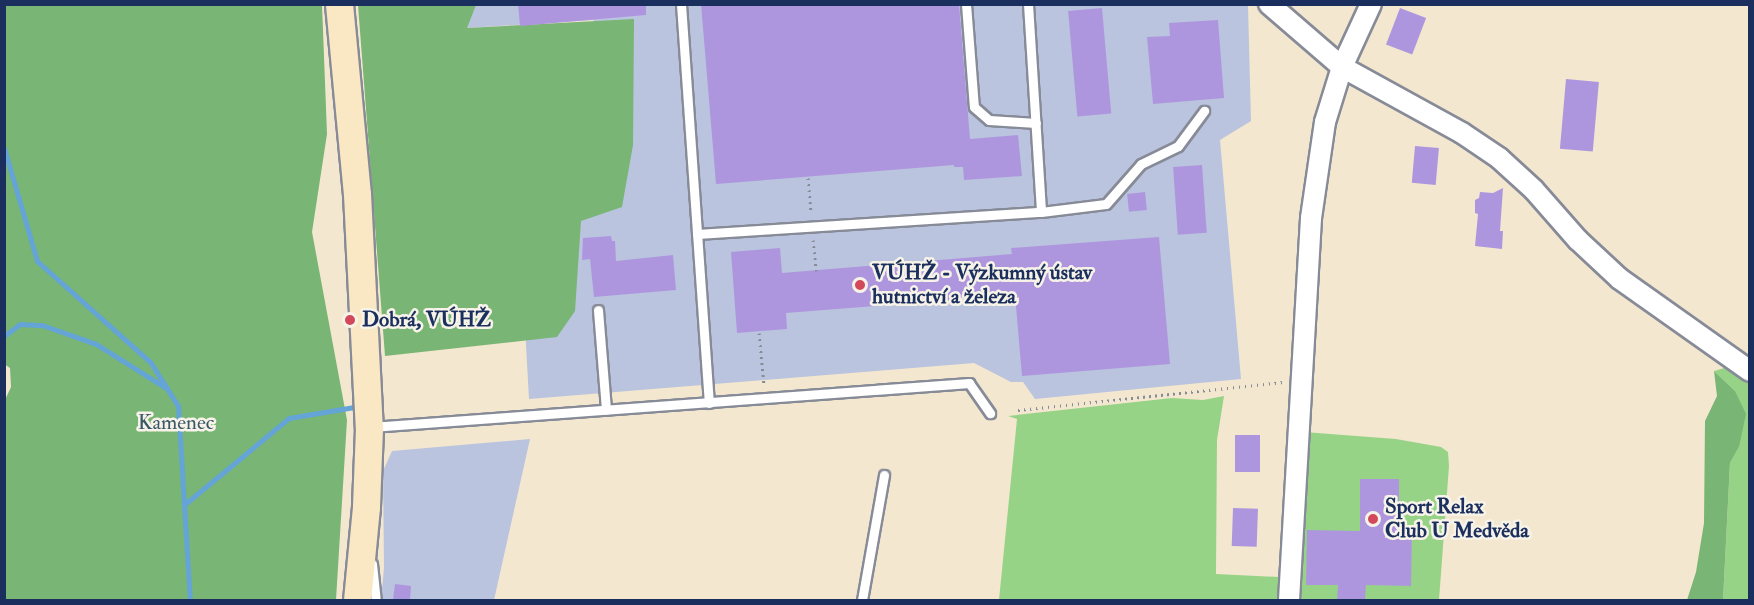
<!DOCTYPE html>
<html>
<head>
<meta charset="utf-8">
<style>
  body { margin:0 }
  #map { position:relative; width:1754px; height:605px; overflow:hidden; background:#f3e7d0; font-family:"IM FELL Double Pica",serif }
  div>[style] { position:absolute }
  .industrial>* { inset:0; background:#bac4de }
  .green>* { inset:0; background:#97d387 }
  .forest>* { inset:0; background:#79b574 }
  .stream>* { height:5px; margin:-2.5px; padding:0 2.5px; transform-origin:2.5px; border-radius:2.5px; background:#64a4d7 }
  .building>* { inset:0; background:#ae96df; transform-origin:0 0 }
  .path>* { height:3px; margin-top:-1.5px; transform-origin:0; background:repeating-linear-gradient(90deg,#878b97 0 1.5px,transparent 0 6px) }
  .roads { filter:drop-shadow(2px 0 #878b97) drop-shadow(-2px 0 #878b97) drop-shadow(0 2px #878b97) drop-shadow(0 -2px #878b97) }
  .service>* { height:9px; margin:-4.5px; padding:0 4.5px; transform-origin:4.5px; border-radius:4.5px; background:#fff }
  .minor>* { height:20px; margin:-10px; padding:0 10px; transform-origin:10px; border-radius:10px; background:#fff }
  .secondary>* { height:27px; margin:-13.5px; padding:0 13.5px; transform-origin:13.5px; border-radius:13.5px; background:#fae7c3 }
  .dots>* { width:16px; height:16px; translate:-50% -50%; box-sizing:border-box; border:3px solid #f7f3e8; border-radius:50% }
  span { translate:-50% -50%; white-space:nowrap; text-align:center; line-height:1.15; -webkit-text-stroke:5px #f7f3e8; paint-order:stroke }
  .poi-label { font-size:21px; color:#1b2f5e; font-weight:700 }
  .left { translate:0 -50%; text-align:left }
  .park-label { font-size:21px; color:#3a5868 }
  .frame { position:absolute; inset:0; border:6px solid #1b2f5e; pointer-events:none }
</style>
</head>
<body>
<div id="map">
  <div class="industrial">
    <i style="clip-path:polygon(465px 5px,1248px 5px,1251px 121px,1220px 140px,1241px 379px,1035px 399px,1023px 382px,1011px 382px,974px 363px,529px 399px,516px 167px,594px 20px,467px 28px)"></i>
    <i style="clip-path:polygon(530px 439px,494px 600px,381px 600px,384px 568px,383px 471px,392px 451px)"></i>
  </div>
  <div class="green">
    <i style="clip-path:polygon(1731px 366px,1749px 376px,1749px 600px,1723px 600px,1730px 463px,1739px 447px,1735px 391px,1714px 371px)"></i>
    <i style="clip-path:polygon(1224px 396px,1217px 440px,1216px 574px,1279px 577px,1278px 600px,999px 600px,1017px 419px,1008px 416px,1172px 398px,1203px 400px)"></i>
    <i style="clip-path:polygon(1304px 432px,1396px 439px,1441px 447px,1448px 452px,1449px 466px,1439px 600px,1296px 600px)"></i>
  </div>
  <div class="forest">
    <i style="clip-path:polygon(4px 5px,322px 5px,327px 134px,312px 232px,347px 420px,336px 600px,5px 600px,4px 402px,11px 387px,10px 368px,4px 364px)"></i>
    <i style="clip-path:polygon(358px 5px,476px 5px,467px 28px,634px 19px,633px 145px,622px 207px,581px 221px,575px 311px,557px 337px,385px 356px)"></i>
    <i style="clip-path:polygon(1714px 371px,1735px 391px,1746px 414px,1739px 447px,1730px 463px,1723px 600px,1687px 600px,1696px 572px,1704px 523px,1705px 421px,1717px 396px)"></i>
  </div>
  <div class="stream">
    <i style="left:4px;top:148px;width:118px;rotate:73.7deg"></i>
    <i style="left:37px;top:261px;width:153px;rotate:41.8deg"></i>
    <i style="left:151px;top:363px;width:51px;rotate:57.9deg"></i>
    <i style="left:178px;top:406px;width:194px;rotate:86.5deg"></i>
    <i style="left:4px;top:336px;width:20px;rotate:-37deg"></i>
    <i style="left:20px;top:324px;width:22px;rotate:3deg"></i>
    <i style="left:42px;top:325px;width:57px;rotate:19.4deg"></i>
    <i style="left:96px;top:344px;width:83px;rotate:32.2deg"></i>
    <i style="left:185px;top:504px;width:135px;rotate:-39.6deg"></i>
    <i style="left:289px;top:418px;width:66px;rotate:-9.6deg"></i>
  </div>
  <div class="building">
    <i style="clip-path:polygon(518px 4px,646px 4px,646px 15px,520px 26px)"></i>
    <i style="clip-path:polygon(701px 4px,959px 4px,970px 139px,1018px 135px,1022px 176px,964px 180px,963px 167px,954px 167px,954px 165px,716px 184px)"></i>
    <i style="left:1102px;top:8px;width:106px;height:34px;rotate:85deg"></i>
    <i style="left:1400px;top:8px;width:28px;height:39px;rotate:21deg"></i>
    <i style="clip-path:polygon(1218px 20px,1224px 98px,1153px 104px,1147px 37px,1170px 36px,1169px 23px)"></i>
    <i style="left:1566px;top:79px;width:33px;height:70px;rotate:5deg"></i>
    <i style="left:1415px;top:146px;width:24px;height:37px;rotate:5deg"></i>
    <i style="left:1202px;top:165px;width:68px;height:29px;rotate:86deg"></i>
    <i style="clip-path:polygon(1503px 188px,1500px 231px,1503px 231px,1502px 249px,1475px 246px,1478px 214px,1475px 213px,1475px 200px,1479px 198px,1480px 192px,1493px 193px)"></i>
    <i style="left:1145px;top:192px;width:18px;height:18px;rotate:84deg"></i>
    <i style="clip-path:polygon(611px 236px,612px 241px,615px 241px,616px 261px,673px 255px,676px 290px,594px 297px,590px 259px,582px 260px,583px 238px)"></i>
    <i style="clip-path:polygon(1159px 237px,1170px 364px,1022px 376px,1015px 295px,786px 313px,787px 329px,737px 333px,731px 252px,780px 248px,782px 273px,1012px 254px,1011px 248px)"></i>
    <i style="left:1235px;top:435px;width:25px;height:37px"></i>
    <i style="clip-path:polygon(1360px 479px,1399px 479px,1399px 531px,1412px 531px,1411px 586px,1366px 585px,1365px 600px,1337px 600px,1338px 585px,1306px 585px,1307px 530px,1360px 531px)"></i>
    <i style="left:1233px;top:508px;width:25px;height:38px;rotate:2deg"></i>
    <i style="clip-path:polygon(395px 584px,411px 586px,410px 600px,393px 600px)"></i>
  </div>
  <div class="path">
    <i style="left:808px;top:178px;width:35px;rotate:85deg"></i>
    <i style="left:813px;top:240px;width:31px;rotate:84deg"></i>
    <i style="left:759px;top:333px;width:52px;rotate:84.5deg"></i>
    <i style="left:1018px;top:410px;width:268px;rotate:-6deg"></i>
  </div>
  <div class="roads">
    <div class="service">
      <i style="left:681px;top:4px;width:400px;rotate:86deg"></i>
      <i style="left:966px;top:4px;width:103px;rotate:85.6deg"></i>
      <i style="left:974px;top:107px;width:20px;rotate:41deg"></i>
      <i style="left:989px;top:120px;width:47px;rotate:3.7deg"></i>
      <i style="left:1028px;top:4px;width:208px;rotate:86.4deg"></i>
      <i style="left:697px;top:234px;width:345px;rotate:-3.7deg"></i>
      <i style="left:1041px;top:212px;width:65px;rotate:-7deg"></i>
      <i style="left:1106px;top:204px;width:53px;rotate:-48.8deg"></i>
      <i style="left:1141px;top:164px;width:41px;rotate:-25.9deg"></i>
      <i style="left:1178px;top:146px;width:44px;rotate:-53.4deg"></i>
      <i style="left:598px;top:310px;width:100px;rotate:85.4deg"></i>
      <i style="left:371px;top:427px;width:600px;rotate:-4.21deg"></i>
      <i style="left:969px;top:383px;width:37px;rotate:55deg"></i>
      <i style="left:372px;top:564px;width:36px;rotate:84deg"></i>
      <i style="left:862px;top:600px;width:127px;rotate:-80deg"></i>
    </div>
    <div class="minor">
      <i style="left:1269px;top:4px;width:96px;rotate:40.8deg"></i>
      <i style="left:1342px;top:67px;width:137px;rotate:28.8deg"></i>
      <i style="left:1462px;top:133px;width:45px;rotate:34deg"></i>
      <i style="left:1499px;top:158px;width:47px;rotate:42.4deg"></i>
      <i style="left:1534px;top:190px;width:67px;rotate:48.7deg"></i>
      <i style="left:1578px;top:240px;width:57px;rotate:42.9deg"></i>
      <i style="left:1620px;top:279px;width:159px;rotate:35.3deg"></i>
      <i style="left:1289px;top:600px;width:383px;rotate:-86.7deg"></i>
      <i style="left:1311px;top:218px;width:97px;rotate:-81.7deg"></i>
      <i style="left:1325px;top:122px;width:58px;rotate:-72.8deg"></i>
      <i style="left:1342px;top:67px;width:69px;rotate:-65.3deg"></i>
    </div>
    <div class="secondary">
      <i style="left:339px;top:4px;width:191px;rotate:84.6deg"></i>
      <i style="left:357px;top:194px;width:234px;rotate:87.1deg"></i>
      <i style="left:369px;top:428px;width:79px;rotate:92.2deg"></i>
      <i style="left:366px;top:507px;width:93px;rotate:95.5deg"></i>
    </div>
  </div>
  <div class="dots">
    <i style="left:860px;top:285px;background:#d1495b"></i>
    <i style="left:350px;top:320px;background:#d1495b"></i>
    <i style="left:1373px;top:519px;background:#d1495b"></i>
  </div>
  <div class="poi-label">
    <span class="left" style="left:872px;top:285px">VÚHŽ - Výzkumný ústav<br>hutnictví a železa</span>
    <span class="left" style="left:362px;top:320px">Dobrá, VÚHŽ</span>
    <span class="left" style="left:1385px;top:519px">Sport Relax<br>Club U Medvěda</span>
  </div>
  <div class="park-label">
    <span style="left:176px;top:423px">Kamenec</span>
  </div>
  <div class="frame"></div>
</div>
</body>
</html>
